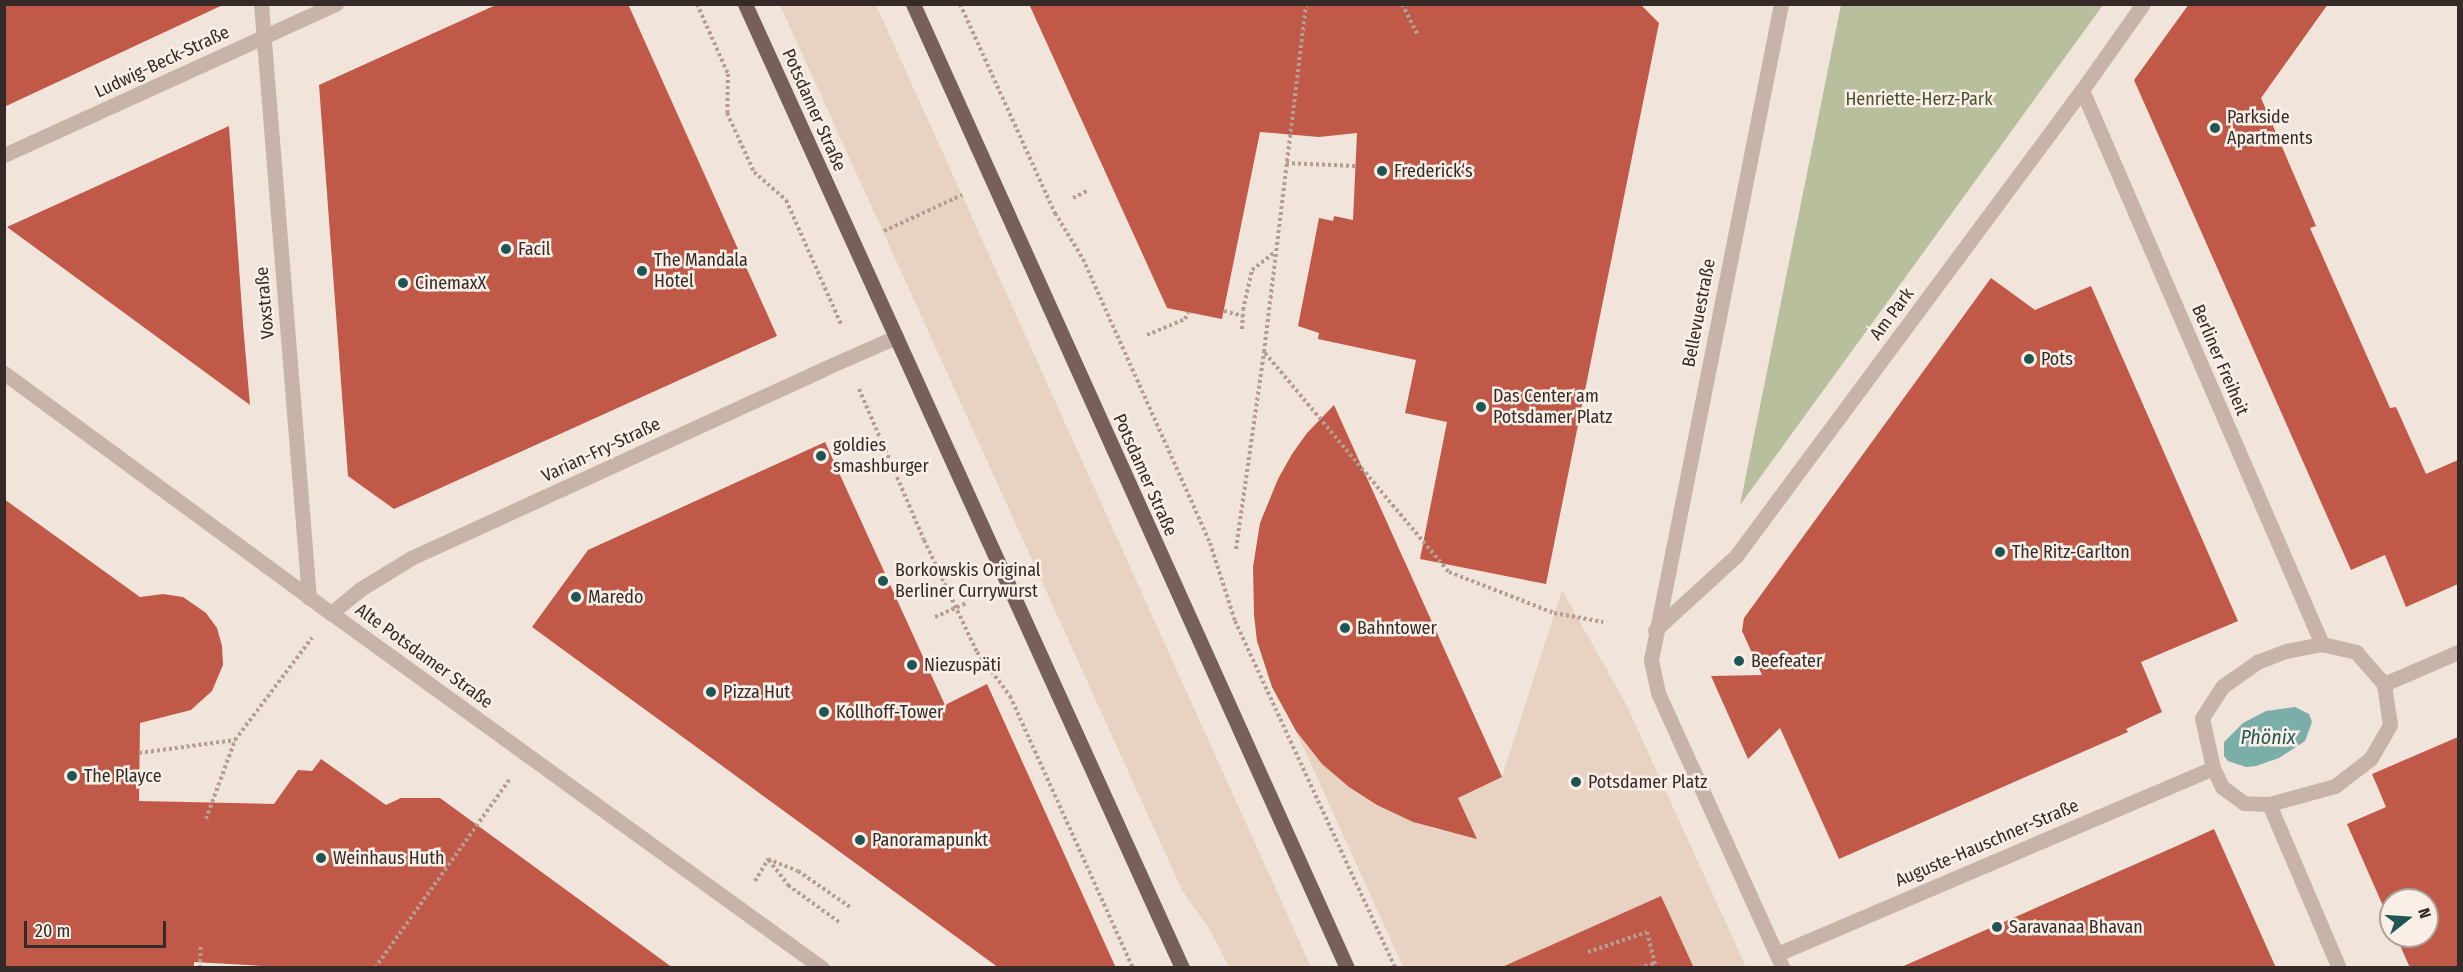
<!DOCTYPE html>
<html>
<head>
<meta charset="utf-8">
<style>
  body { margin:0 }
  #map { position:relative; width:2463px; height:972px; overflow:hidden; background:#f1e4db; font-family:"Fira Sans Condensed",sans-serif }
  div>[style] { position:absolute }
  .green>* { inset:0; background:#b7bf9c }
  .plaza>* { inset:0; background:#e8d3c3 }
  .water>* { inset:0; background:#7bada9 }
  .building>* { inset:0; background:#c15949 }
  .path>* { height:4px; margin-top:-2px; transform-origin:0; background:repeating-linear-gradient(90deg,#b49d92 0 3px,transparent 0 6px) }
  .lane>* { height:15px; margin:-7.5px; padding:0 7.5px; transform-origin:7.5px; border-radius:7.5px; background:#c8b3a8 }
  .street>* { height:15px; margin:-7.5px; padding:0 7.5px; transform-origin:7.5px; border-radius:7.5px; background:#c8b3a8 }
  .primary>* { height:15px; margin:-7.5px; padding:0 7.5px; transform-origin:7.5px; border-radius:7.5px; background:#776059 }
  .dots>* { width:16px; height:16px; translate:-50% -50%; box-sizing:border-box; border:3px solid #f9efe7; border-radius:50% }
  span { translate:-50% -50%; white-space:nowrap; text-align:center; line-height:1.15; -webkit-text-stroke:5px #f9efe7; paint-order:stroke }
  .street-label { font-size:18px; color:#352a28 }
  .park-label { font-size:18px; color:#49522c }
  .poi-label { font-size:18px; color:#352a28 }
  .left { translate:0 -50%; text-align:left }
  .water-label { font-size:20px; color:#1f5553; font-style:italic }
  .frame { position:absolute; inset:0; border:6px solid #352a28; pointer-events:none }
  .north { position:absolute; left:2379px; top:888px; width:60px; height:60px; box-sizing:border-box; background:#f9efe7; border:2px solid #aba09b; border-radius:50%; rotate:73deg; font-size:16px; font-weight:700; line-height:24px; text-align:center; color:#352a28 }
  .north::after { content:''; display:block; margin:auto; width:21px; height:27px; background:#1f5553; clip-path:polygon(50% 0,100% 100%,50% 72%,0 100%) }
  .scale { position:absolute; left:24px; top:921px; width:142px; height:27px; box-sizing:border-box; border:3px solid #352a28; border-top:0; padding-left:8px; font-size:18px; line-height:21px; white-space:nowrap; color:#352a28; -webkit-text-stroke:4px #f9efe7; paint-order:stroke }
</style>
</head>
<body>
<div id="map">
  <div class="green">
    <i style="clip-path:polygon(1841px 5px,2103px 5px,1740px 505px)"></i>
  </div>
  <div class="plaza">
    <i style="clip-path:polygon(780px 5px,876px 5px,1311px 967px,1229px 967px,1210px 930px,1182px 890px)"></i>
    <i style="clip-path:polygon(1562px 590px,1626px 704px,1746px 967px,1694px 967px,1660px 896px,1571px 938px,1579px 967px,1403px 967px,1296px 731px,1322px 764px,1377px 805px,1435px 829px,1475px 836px,1458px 798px,1502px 777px)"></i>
  </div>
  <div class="water">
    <i style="clip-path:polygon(2295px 707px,2309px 714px,2312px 722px,2305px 741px,2279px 758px,2256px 766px,2246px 767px,2228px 761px,2224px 756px,2224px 742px,2243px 723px,2266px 711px)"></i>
  </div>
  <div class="building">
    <i style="clip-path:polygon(4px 4px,225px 4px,4px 107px)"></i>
    <i style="clip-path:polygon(498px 4px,628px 4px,777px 336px,394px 509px,348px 476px,319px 85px)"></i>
    <i style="clip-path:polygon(1029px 4px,1640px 4px,1659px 23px,1546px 584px,1420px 559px,1447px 422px,1405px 413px,1416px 360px,1318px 339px,1319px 333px,1298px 326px,1319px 218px,1333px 221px,1334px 216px,1353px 220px,1357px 133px,1319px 137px,1260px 132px,1222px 319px,1167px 308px)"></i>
    <i style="clip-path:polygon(2189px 4px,2328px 4px,2261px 98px,2316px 226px,2310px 228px,2390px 408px,2396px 407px,2426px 474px,2458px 460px,2458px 584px,2406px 607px,2385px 555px,2351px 570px,2134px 80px)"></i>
    <i style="clip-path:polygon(229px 126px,243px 324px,250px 405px,7px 227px)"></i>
    <i style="clip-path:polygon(1991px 278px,2035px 310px,2091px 286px,2238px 621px,2141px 662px,2162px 712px,2126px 729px,2128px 732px,1839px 859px,1780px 728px,1748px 759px,1711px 676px,1762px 675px,1742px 631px,1744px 618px)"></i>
    <i style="clip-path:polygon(1334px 405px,1502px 777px,1458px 798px,1477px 839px,1413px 822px,1377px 805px,1349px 787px,1322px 764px,1296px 731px,1272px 687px,1257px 641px,1254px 615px,1253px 567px,1260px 523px,1278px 479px,1292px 454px,1307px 433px)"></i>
    <i style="clip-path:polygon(825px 442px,945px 705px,987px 684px,1116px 968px,999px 968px,532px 627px,588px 550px)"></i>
    <i style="clip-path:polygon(4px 499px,140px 597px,163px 594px,183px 597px,206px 613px,217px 628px,222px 646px,223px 665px,212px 691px,191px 710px,140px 723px,139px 801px,274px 804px,298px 770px,312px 771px,321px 759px,386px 805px,401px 798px,440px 798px,673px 968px,297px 968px,194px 962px,194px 968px,4px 968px)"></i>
    <i style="clip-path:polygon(2458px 737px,2458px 968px,2410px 968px,2396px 936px,2427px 936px,2427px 900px,2391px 900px,2391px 924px,2347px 824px,2386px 807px,2372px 774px)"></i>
    <i style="clip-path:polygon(2214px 829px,2276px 968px,1899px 968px,2179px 845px)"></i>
    <i style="clip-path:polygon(1661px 896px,1694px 968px,1500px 968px)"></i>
  </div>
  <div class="path">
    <i style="left:697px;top:4px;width:77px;rotate:66.1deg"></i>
    <i style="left:728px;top:74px;width:39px;rotate:91deg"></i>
    <i style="left:727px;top:113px;width:65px;rotate:65.4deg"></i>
    <i style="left:754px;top:172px;width:43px;rotate:41.2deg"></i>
    <i style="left:786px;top:200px;width:136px;rotate:66.1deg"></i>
    <i style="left:960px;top:4px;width:230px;rotate:65.6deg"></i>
    <i style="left:1055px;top:213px;width:54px;rotate:58.7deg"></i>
    <i style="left:1083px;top:259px;width:311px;rotate:65.9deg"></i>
    <i style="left:1210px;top:543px;width:82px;rotate:72.2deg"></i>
    <i style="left:1235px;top:621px;width:382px;rotate:65.2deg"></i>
    <i style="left:1402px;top:4px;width:36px;rotate:63deg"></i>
    <i style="left:1286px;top:163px;width:70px;rotate:2.5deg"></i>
    <i style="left:1073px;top:198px;width:16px;rotate:-27deg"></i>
    <i style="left:884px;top:231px;width:86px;rotate:-24.8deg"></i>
    <i style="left:1224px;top:311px;width:20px;rotate:15deg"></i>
    <i style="left:1242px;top:329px;width:19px;rotate:-87deg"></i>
    <i style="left:1243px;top:310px;width:41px;rotate:-77.3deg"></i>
    <i style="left:1252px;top:270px;width:29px;rotate:-38deg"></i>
    <i style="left:1147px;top:335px;width:41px;rotate:-22.8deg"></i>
    <i style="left:1185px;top:319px;width:7px;rotate:-63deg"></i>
    <i style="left:1265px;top:353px;width:286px;rotate:50deg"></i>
    <i style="left:1449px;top:572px;width:113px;rotate:21.3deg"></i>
    <i style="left:1554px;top:613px;width:50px;rotate:10.4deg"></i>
    <i style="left:859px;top:389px;width:164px;rotate:66.7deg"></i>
    <i style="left:924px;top:540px;width:124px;rotate:64.7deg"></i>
    <i style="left:977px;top:652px;width:55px;rotate:53.1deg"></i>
    <i style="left:1010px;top:696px;width:299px;rotate:65.7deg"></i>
    <i style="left:1236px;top:549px;width:199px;rotate:-81.9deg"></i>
    <i style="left:1264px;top:352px;width:351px;rotate:-83.1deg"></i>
    <i style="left:935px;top:617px;width:36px;rotate:-24deg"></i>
    <i style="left:139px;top:753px;width:97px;rotate:-7.7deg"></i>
    <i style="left:206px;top:819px;width:84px;rotate:-69.8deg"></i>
    <i style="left:235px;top:740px;width:128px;rotate:-53deg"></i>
    <i style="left:755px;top:881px;width:26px;rotate:-59deg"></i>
    <i style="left:839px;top:922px;width:62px;rotate:-144.2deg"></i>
    <i style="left:789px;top:886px;width:34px;rotate:-128deg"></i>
    <i style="left:768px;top:859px;width:32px;rotate:22deg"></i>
    <i style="left:798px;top:871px;width:63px;rotate:34.7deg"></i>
    <i style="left:1588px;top:952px;width:62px;rotate:-18.7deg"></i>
    <i style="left:1647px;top:932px;width:37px;rotate:76deg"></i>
    <i style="left:200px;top:968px;width:23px;rotate:-88deg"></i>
    <i style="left:375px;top:968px;width:231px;rotate:-54.5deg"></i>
    <i style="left:1639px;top:968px;width:17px;rotate:-17deg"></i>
  </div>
  <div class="lane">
    <i style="left:2082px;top:90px;width:604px;rotate:66.58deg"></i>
    <i style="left:823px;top:369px;width:80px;rotate:-23.7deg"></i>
    <i style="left:1655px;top:630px;width:110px;rotate:-42.4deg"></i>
    <i style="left:1736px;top:556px;width:580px;rotate:-53.41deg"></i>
    <i style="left:2082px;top:90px;width:105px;rotate:-54.7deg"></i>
  </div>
  <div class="street">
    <i style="left:261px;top:4px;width:596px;rotate:85.38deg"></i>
    <i style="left:1781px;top:4px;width:669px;rotate:101.21deg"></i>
    <i style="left:1651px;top:660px;width:34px;rotate:78deg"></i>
    <i style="left:1658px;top:693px;width:302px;rotate:65.6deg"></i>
    <i style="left:4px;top:155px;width:365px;rotate:-24.5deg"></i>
    <i style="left:4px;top:373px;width:406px;rotate:36.3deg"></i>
    <i style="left:331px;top:613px;width:606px;rotate:35.87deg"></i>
    <i style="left:331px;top:613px;width:36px;rotate:-39deg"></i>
    <i style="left:359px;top:590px;width:61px;rotate:-31.6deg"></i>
    <i style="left:411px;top:558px;width:453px;rotate:-24.6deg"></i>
    <i style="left:2322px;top:644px;width:35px;rotate:13deg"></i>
    <i style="left:2356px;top:652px;width:43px;rotate:48.8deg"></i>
    <i style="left:2384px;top:684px;width:41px;rotate:81.7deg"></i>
    <i style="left:2390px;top:725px;width:39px;rotate:120deg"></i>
    <i style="left:2370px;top:759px;width:44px;rotate:142.4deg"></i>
    <i style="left:2335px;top:786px;width:68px;rotate:164.7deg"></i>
    <i style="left:2269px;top:804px;width:25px;rotate:-178deg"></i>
    <i style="left:2244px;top:803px;width:27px;rotate:-144deg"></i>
    <i style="left:2222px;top:787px;width:21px;rotate:-115deg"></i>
    <i style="left:2213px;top:768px;width:51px;rotate:-102.4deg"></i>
    <i style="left:2202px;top:718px;width:38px;rotate:-57deg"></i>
    <i style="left:2223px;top:686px;width:42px;rotate:-35.2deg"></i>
    <i style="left:2257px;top:662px;width:31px;rotate:-21deg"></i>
    <i style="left:2286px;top:651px;width:37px;rotate:-11deg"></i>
    <i style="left:2384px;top:684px;width:81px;rotate:-23.4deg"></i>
    <i style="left:2269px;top:804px;width:178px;rotate:66.9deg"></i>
    <i style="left:1777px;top:954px;width:474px;rotate:-23.1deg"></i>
  </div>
  <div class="primary">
    <i style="left:745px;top:4px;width:1058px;rotate:65.61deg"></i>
    <i style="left:913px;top:4px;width:1057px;rotate:65.76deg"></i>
  </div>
  <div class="dots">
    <i style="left:2215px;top:128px;background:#1f5553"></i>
    <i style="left:1382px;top:171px;background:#1f5553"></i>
    <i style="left:506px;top:249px;background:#1f5553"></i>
    <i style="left:642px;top:271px;background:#1f5553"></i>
    <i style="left:403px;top:283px;background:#1f5553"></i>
    <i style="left:2029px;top:359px;background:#1f5553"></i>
    <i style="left:1481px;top:407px;background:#1f5553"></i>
    <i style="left:821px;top:456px;background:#1f5553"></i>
    <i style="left:2000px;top:552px;background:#1f5553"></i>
    <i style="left:883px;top:581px;background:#1f5553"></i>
    <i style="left:576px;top:597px;background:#1f5553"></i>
    <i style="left:1345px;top:628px;background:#1f5553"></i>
    <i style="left:1739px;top:661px;background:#1f5553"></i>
    <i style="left:912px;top:665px;background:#1f5553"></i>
    <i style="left:711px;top:692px;background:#1f5553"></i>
    <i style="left:824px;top:712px;background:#1f5553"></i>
    <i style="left:72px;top:776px;background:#1f5553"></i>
    <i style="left:1576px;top:782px;background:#1f5553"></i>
    <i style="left:860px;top:840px;background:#1f5553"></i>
    <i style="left:321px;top:858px;background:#1f5553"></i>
    <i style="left:1997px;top:927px;background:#1f5553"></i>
  </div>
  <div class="street-label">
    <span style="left:162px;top:62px;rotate:-25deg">Ludwig-Beck-Straße</span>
    <span style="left:814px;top:110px;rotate:66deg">Potsdamer Straße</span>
    <span style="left:265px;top:303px;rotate:-95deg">Voxstraße</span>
    <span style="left:1699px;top:313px;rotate:-79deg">Bellevuestraße</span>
    <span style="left:1892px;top:314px;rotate:-53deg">Am Park</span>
    <span style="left:2220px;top:360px;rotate:67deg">Berliner Freiheit</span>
    <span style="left:601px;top:450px;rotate:-25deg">Varian-Fry-Straße</span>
    <span style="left:1145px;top:475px;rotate:66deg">Potsdamer Straße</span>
    <span style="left:424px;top:656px;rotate:36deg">Alte Potsdamer Straße</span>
    <span style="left:1987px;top:843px;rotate:-23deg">Auguste-Hauschner-Straße</span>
  </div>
  <div class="park-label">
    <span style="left:1919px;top:99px">Henriette-Herz-Park</span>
  </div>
  <div class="poi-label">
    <span class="left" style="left:2227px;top:128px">Parkside<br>Apartments</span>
    <span class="left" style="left:1394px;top:171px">Frederick‘s</span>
    <span class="left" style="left:518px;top:249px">Facil</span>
    <span class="left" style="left:654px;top:271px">The Mandala<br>Hotel</span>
    <span class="left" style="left:415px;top:283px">CinemaxX</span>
    <span class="left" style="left:2041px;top:359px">Pots</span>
    <span class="left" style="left:1493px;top:407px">Das Center am<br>Potsdamer Platz</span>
    <span class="left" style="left:833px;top:456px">goldies<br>smashburger</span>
    <span class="left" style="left:2012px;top:552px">The Ritz-Carlton</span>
    <span class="left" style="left:895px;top:581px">Borkowskis Original<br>Berliner Currywurst</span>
    <span class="left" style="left:588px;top:597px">Maredo</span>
    <span class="left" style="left:1357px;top:628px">Bahntower</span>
    <span class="left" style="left:1751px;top:661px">Beefeater</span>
    <span class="left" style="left:924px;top:665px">Niezuspäti</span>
    <span class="left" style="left:723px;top:692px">Pizza Hut</span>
    <span class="left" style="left:836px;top:712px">Kollhoff-Tower</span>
    <span class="left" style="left:84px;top:776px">The Playce</span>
    <span class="left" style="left:1588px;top:782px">Potsdamer Platz</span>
    <span class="left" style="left:872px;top:840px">Panoramapunkt</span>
    <span class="left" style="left:333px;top:858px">Weinhaus Huth</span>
    <span class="left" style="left:2009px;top:927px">Saravanaa Bhavan</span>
  </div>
  <div class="water-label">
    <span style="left:2268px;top:737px">Phönix</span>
  </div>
  <div class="frame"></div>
  <div class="north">N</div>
  <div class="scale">20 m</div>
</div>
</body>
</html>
